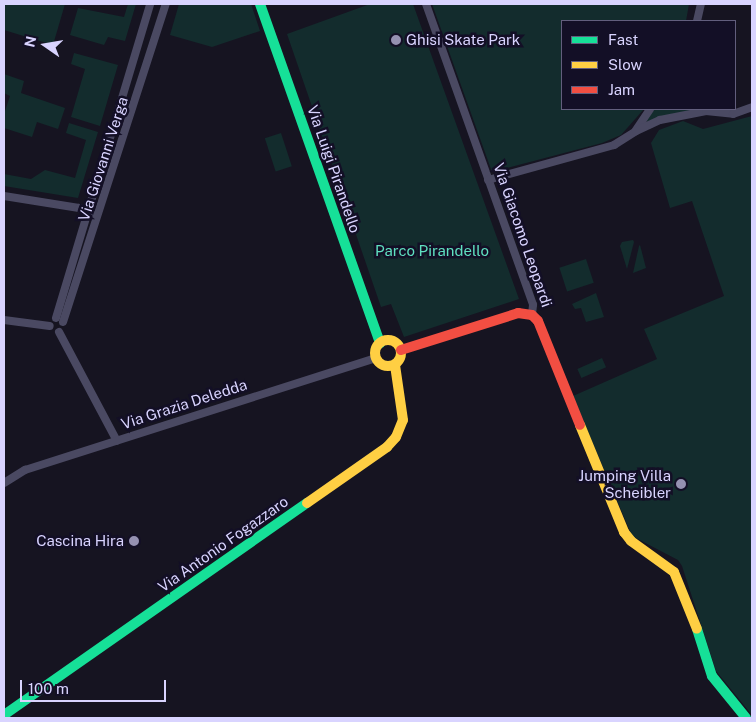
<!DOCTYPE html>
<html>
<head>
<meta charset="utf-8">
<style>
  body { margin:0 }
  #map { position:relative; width:756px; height:722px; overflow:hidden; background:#161421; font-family:"Public Sans",sans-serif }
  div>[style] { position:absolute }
  .green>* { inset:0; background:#132c2d; transform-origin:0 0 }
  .street>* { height:8px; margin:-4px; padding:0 4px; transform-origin:4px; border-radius:4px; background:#4a4962 }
  .fast>* { height:10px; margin:-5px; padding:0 5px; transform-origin:5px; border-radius:5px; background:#16e098 }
  .slow>* { height:10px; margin:-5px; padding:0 5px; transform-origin:5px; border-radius:5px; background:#ffcf43 }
  .slow>.ring { margin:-5px; padding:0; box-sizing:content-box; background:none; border:10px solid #ffcf43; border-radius:50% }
  .jam>* { height:10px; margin:-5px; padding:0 5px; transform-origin:5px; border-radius:5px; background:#f24e42 }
  .dots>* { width:14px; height:14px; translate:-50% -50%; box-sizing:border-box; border:2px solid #130f26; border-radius:50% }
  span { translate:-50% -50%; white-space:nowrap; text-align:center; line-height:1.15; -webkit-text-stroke:5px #130f26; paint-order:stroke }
  .poi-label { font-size:15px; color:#d9d4ff }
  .left { translate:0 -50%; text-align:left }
  .right { translate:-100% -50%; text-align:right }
  .street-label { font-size:15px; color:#d9d4ff }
  .park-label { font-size:15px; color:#5fe0c0 }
  .frame { position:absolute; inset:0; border:5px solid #d9d4ff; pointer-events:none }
  .legend { position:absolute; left:561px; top:20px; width:175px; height:90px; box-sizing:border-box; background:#130f26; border:1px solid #625e7d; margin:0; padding:6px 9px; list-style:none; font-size:15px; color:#d9d4ff }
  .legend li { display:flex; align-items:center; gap:10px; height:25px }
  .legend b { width:25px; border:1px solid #625e7d }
  .north { position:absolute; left:20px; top:20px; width:50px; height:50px; -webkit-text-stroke:4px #130f26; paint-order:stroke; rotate:283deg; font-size:14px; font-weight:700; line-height:20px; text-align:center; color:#d9d4ff }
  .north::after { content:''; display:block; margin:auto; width:18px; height:22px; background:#d9d4ff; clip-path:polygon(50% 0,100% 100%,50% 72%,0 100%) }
  .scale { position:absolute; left:20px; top:680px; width:146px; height:22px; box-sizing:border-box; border:2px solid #d9d4ff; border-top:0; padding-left:6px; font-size:15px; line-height:18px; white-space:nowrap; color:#d9d4ff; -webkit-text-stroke:4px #130f26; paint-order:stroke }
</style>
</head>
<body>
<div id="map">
  <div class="green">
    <i style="clip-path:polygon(4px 4px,65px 4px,53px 45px,4px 30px)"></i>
    <i style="clip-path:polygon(128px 4px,136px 4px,125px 41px,108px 37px,104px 45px,70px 35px,78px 8px,124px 17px)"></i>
    <i style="clip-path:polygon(179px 4px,251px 4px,260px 31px,212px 47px,170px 35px)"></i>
    <i style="clip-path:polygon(370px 4px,413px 4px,519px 299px,404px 337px,391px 304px,381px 307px,287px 34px)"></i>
    <i style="clip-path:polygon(432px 4px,689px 4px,686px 21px,562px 21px,562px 109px,644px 109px,621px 135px,602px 143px,492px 172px)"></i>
    <i style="clip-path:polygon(74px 53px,118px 65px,100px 126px,71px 117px,85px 69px,71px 64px)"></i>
    <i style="clip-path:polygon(4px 74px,24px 81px,21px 93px,65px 108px,58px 129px,37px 122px,32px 137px,4px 128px,4px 114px,10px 96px,4px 93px)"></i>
    <i style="clip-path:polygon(655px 109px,700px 109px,701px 110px,664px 116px,643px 123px)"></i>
    <i style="clip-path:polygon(752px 116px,752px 715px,716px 671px,682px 566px,678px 560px,632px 536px,573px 396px,657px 359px,644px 329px,724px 296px,692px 201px,670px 208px,651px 143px,659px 130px,683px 121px,703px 129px)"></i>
    <i style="clip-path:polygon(69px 123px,98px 132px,78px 198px,4px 186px,4px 174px,31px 179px,45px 170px,75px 178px,86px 140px,66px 133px)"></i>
    <i style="left:281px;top:133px;width:35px;height:17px;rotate:72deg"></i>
    <i style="clip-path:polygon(633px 240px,634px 242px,627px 269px,620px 246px,622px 242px)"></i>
    <i style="clip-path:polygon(640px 245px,646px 268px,633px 273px,639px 246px)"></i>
    <i style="left:586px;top:259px;width:25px;height:28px;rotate:72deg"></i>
    <i style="clip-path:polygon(596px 293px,604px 317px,586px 322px,581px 308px,575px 309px,572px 304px)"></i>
    <i style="left:602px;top:358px;width:10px;height:27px;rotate:66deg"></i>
  </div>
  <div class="street">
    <i style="left:426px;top:4px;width:319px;rotate:70.4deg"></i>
    <i style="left:533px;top:305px;width:10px;rotate:96deg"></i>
    <i style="left:697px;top:21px;width:17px;rotate:-77deg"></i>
    <i style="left:636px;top:130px;width:25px;rotate:-56deg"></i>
    <i style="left:488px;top:180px;width:131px;rotate:-15.5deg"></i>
    <i style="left:614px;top:145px;width:26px;rotate:-32deg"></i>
    <i style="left:636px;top:131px;width:26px;rotate:-25deg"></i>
    <i style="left:660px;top:120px;width:47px;rotate:-11.1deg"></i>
    <i style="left:706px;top:111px;width:27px;rotate:6deg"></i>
    <i style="left:733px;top:114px;width:20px;rotate:-20deg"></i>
    <i style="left:4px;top:196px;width:76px;rotate:9.1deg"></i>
    <i style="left:79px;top:208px;width:14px;rotate:25deg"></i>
    <i style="left:56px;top:318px;width:328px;rotate:-73.3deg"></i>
    <i style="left:4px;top:320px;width:46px;rotate:7.4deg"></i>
    <i style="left:63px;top:322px;width:334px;rotate:-72.1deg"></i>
    <i style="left:59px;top:332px;width:123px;rotate:62deg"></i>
    <i style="left:4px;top:483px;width:25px;rotate:-32deg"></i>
    <i style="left:25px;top:470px;width:368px;rotate:-17.7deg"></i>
  </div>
  <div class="fast">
    <i style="left:260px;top:4px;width:360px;rotate:70.5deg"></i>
    <i style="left:697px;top:629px;width:49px;rotate:72.3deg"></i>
    <i style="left:712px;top:676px;width:54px;rotate:51deg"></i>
    <i style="left:4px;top:715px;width:370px;rotate:-35deg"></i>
  </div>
  <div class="slow">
    <i class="ring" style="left:375px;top:340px;width:16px;height:16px"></i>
    <i style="left:580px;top:425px;width:116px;rotate:67.6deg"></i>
    <i style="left:624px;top:532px;width:11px;rotate:52deg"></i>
    <i style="left:631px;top:541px;width:53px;rotate:35.8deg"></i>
    <i style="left:674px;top:572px;width:61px;rotate:68deg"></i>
    <i style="left:307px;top:503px;width:98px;rotate:-35deg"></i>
    <i style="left:387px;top:447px;width:13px;rotate:-48deg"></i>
    <i style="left:396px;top:437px;width:18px;rotate:-68deg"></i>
    <i style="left:403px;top:420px;width:56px;rotate:-98.3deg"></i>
  </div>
  <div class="jam">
    <i style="left:401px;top:350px;width:123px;rotate:-17.5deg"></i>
    <i style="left:518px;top:313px;width:14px;rotate:8deg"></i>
    <i style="left:532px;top:315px;width:8px;rotate:45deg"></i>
    <i style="left:538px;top:321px;width:112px;rotate:68deg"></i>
  </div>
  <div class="dots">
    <i style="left:396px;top:40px;background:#9591b1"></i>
    <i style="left:681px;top:484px;background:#9591b1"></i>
    <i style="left:134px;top:541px;background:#9591b1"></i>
  </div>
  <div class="poi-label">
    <span class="left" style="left:406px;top:40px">Ghisi Skate Park</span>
    <span class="right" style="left:671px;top:484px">Jumping Villa<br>Scheibler</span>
    <span class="right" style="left:124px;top:541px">Cascina Hira</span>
  </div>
  <div class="street-label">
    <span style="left:103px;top:159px;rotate:-72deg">Via Giovanni Verga</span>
    <span style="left:334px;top:169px;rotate:71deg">Via Luigi Pirandello</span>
    <span style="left:523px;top:235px;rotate:71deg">Via Giacomo Leopardi</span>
    <span style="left:184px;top:404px;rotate:-18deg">Via Grazia Deledda</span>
    <span style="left:223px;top:544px;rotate:-35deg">Via Antonio Fogazzaro</span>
  </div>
  <div class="park-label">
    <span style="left:432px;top:251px">Parco Pirandello</span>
  </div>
  <div class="frame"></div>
  <ul class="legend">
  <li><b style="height:6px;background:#16e098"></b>Fast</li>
  <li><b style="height:6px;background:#ffcf43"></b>Slow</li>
  <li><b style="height:6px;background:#f24e42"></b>Jam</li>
  </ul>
  <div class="north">N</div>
  <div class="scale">100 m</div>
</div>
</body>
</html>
